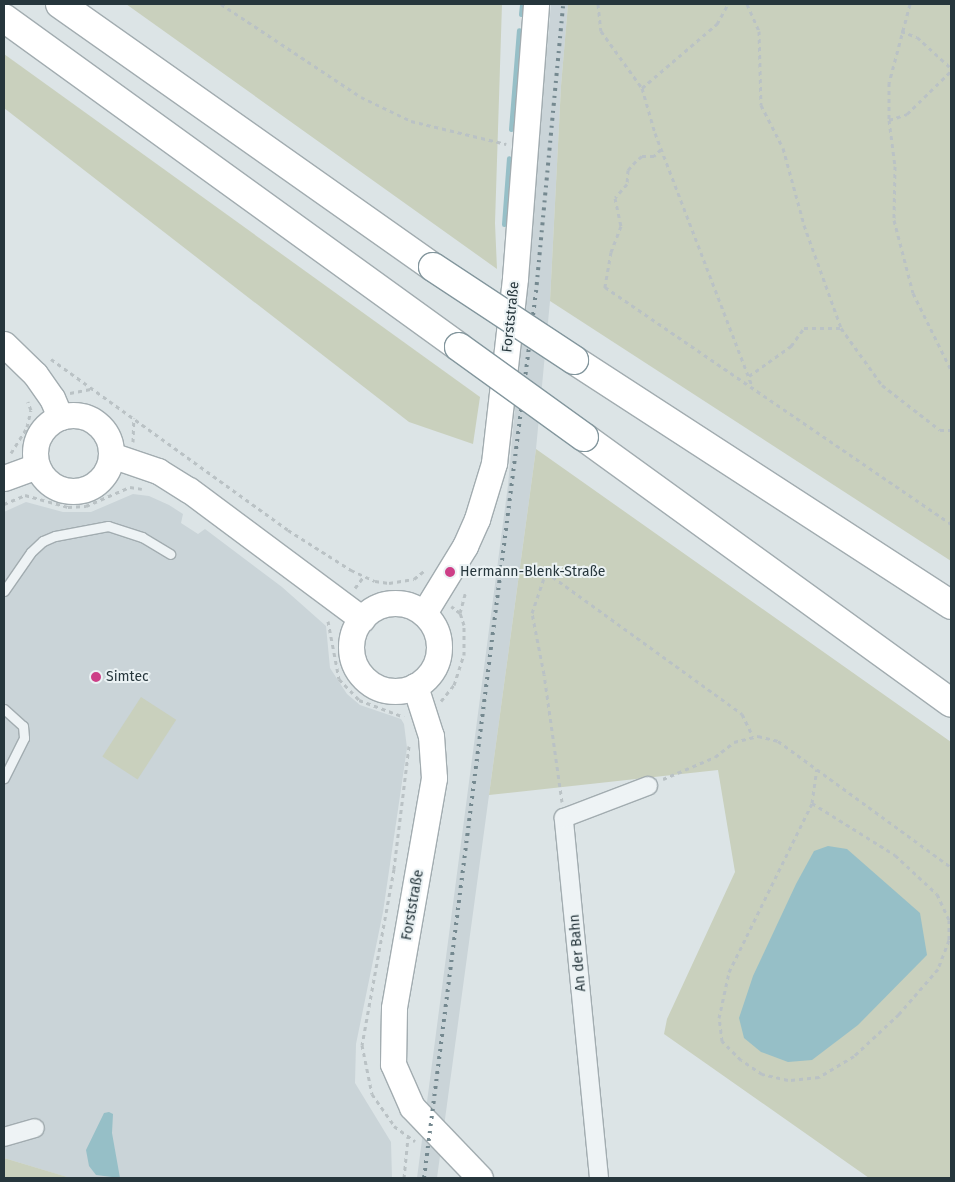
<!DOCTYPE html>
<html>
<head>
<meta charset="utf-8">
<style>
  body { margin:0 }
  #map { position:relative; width:955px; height:1182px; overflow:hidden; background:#dce4e6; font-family:"Fira Sans",sans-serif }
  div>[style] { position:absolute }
  .built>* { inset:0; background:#cad4d8 }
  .green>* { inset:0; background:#c9d0bd; transform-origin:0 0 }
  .water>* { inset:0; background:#96bfc7 }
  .stream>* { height:5px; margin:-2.5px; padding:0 2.5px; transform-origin:2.5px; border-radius:2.5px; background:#96bfc7 }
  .path>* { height:3px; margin-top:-1.5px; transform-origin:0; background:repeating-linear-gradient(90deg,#bac2c5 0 4px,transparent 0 8px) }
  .roads { filter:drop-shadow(1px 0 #a2acb0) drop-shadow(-1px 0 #a2acb0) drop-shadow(0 1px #a2acb0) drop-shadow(0 -1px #a2acb0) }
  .lane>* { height:9px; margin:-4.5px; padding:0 4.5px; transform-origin:4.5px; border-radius:4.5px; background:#eef3f5 }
  .street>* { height:18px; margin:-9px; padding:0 9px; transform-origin:9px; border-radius:9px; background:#eef3f5 }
  .secondary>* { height:25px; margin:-12.5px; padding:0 12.5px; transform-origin:12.5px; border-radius:12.5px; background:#fff }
  .secondary>.ring { margin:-12.5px; padding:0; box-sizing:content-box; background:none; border:25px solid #fff; border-radius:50% }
  .highway>* { height:28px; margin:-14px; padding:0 14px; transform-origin:14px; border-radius:14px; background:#fff }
  .rail>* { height:4px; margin-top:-2px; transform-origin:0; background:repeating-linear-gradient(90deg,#758990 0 2.5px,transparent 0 7.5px) }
  .bridges { filter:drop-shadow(1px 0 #83969d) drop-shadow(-1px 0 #83969d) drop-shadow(0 1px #83969d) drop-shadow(0 -1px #83969d) }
  .highway-bridge>* { height:28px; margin:-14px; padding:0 14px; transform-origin:14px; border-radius:14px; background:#fff }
  .dots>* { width:14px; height:14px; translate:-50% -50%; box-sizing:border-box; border:2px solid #ebf2f4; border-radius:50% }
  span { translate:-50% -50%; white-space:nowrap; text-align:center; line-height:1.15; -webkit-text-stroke:4px #ebf2f4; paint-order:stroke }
  .street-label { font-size:14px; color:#26363c }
  .poi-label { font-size:14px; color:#26363c }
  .left { translate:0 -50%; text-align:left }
  .frame { position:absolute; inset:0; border:5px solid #26363c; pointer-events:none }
</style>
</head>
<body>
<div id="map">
  <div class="built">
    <i style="clip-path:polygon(551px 4px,568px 4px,561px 86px,550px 301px,536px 449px,437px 1178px,417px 1178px,508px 485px)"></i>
    <i style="clip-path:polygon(133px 494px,149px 496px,169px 505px,183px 514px,181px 523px,198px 534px,205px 529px,282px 587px,326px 626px,330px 668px,347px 694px,360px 705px,401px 719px,404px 724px,407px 748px,383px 912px,356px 1044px,355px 1083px,391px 1142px,392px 1178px,70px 1178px,4px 1158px,4px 512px,26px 502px,63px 512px,91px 512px)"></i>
  </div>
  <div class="green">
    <i style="clip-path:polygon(126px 4px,502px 4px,495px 223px,497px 269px)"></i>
    <i style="clip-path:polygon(568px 4px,951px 4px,951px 561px,550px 301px,561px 86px)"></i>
    <i style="clip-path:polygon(4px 54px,480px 397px,473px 444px,409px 422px,4px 108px)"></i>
    <i style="clip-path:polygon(536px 449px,951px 742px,951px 1178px,869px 1178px,664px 1034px,667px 1019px,735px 872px,718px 770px,489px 795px)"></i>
    <i style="left:141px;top:697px;width:42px;height:71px;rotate:33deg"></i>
    <i style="clip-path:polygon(4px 1158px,64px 1176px,70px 1178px,4px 1178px)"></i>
  </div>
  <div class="water">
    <i style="clip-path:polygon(828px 846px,847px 849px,920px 913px,927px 955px,858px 1025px,812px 1060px,788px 1062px,761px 1052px,744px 1038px,739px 1018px,753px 976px,796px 884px,814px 851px)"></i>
    <i style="clip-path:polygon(109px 1112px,113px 1114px,112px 1133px,120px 1178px,96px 1175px,89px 1166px,86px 1150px,104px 1113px)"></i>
  </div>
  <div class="stream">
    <i style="left:521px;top:14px;width:10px;rotate:-84deg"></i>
    <i style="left:511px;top:129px;width:99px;rotate:-85.4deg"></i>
    <i style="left:504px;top:224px;width:66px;rotate:-85.7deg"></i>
  </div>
  <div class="path">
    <i style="left:221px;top:4px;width:168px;rotate:33.6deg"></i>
    <i style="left:361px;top:97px;width:55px;rotate:25.6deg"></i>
    <i style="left:411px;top:121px;width:98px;rotate:13.6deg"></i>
    <i style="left:598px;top:4px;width:27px;rotate:84deg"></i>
    <i style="left:601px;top:31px;width:70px;rotate:54.3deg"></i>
    <i style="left:642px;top:88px;width:47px;rotate:73.9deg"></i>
    <i style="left:655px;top:133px;width:273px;rotate:69deg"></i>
    <i style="left:747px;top:4px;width:30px;rotate:66deg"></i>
    <i style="left:759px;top:31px;width:74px;rotate:88.5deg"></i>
    <i style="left:761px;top:105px;width:48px;rotate:62.9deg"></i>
    <i style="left:783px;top:148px;width:80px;rotate:74.7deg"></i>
    <i style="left:804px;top:225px;width:109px;rotate:70.2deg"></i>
    <i style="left:841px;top:328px;width:70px;rotate:54.3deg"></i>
    <i style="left:882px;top:385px;width:73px;rotate:37.8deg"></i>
    <i style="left:940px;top:430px;width:11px"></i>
    <i style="left:910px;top:4px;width:82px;rotate:104.9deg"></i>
    <i style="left:889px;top:83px;width:37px;rotate:90deg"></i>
    <i style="left:889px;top:120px;width:46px;rotate:82.6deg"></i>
    <i style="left:895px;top:166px;width:54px;rotate:91.1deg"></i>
    <i style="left:894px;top:220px;width:75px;rotate:75.4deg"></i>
    <i style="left:913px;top:293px;width:86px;rotate:63.7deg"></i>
    <i style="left:901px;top:31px;width:17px;rotate:21deg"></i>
    <i style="left:917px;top:37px;width:46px;rotate:42.4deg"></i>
    <i style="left:642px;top:88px;width:99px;rotate:-40.5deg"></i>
    <i style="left:717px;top:24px;width:23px;rotate:-61deg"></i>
    <i style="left:889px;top:120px;width:19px;rotate:-18deg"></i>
    <i style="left:907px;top:114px;width:62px;rotate:-44.3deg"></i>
    <i style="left:661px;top:149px;width:10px;rotate:135deg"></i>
    <i style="left:654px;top:156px;width:12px;rotate:180deg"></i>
    <i style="left:642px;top:156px;width:8px;rotate:140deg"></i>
    <i style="left:636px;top:161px;width:12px;rotate:132deg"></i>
    <i style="left:628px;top:170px;width:14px;rotate:94deg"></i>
    <i style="left:627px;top:184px;width:18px;rotate:131deg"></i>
    <i style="left:615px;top:198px;width:29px;rotate:78deg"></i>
    <i style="left:621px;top:226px;width:28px;rotate:111deg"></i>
    <i style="left:611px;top:252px;width:36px;rotate:100deg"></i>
    <i style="left:605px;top:287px;width:419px;rotate:34.4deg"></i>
    <i style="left:51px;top:359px;width:292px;rotate:35.8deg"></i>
    <i style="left:288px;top:530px;width:75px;rotate:32.4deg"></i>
    <i style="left:351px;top:570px;width:26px;rotate:25deg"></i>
    <i style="left:375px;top:581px;width:14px;rotate:8deg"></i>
    <i style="left:389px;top:583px;width:25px;rotate:-9deg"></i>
    <i style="left:414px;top:579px;width:13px;rotate:-39deg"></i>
    <i style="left:749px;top:376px;width:52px;rotate:-35.5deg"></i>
    <i style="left:791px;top:346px;width:22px;rotate:-54deg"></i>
    <i style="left:804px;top:328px;width:37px"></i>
    <i style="left:70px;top:393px;width:21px;rotate:-11deg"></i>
    <i style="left:133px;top:442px;width:24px;rotate:-88deg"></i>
    <i style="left:11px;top:453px;width:31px;rotate:-58deg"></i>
    <i style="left:27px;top:427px;width:17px;rotate:-77deg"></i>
    <i style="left:31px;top:410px;width:9px;rotate:-111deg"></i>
    <i style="left:4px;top:504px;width:23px;rotate:-23deg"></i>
    <i style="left:25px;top:495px;width:45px;rotate:15.6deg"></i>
    <i style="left:68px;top:507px;width:18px;rotate:-3deg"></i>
    <i style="left:86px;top:506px;width:48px;rotate:-23.4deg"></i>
    <i style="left:130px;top:487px;width:12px;rotate:9deg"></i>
    <i style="left:355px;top:588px;width:15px;rotate:-53deg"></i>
    <i style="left:460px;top:613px;width:20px;rotate:-75deg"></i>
    <i style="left:328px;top:621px;width:59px;rotate:79.3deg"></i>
    <i style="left:339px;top:679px;width:29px;rotate:46deg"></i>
    <i style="left:359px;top:700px;width:48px;rotate:20.7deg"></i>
    <i style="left:441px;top:701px;width:21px;rotate:-51deg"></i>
    <i style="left:454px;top:685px;width:32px;rotate:-72deg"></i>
    <i style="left:464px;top:655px;width:30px;rotate:-90deg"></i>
    <i style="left:464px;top:625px;width:13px;rotate:-108deg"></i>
    <i style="left:460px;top:613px;width:11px;rotate:-142deg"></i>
    <i style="left:409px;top:746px;width:124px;rotate:97deg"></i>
    <i style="left:394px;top:869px;width:179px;rotate:100.3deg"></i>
    <i style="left:362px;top:1045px;width:50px;rotate:78.5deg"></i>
    <i style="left:372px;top:1094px;width:39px;rotate:55deg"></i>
    <i style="left:394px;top:1126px;width:26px;rotate:36deg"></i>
    <i style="left:663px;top:779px;width:56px;rotate:-22.9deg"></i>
    <i style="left:715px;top:757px;width:24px;rotate:-38deg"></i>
    <i style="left:734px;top:742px;width:25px;rotate:-14deg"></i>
    <i style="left:758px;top:736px;width:21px;rotate:14deg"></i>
    <i style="left:778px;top:741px;width:214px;rotate:36.1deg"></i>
    <i style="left:562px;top:802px;width:129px;rotate:-98deg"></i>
    <i style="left:544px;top:674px;width:62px;rotate:-101.1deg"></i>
    <i style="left:532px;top:613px;width:43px;rotate:-71.1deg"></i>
    <i style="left:546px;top:572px;width:242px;rotate:35.9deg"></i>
    <i style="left:742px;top:714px;width:25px;rotate:64deg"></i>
    <i style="left:812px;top:803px;width:98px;rotate:32.1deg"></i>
    <i style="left:895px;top:855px;width:57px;rotate:42.9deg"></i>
    <i style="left:937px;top:894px;width:29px;rotate:65deg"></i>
    <i style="left:949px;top:920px;width:20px;rotate:90deg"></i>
    <i style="left:949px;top:940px;width:31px;rotate:111deg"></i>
    <i style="left:938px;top:969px;width:60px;rotate:130.9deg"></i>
    <i style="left:899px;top:1014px;width:62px;rotate:137deg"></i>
    <i style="left:854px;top:1056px;width:41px;rotate:149deg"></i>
    <i style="left:819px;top:1077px;width:31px;rotate:174deg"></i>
    <i style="left:788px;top:1080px;width:27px;rotate:-167deg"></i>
    <i style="left:762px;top:1074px;width:25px;rotate:-146deg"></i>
    <i style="left:741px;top:1060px;width:27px;rotate:-135deg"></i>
    <i style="left:722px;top:1041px;width:23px;rotate:-97deg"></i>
    <i style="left:719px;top:1018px;width:47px;rotate:-77.7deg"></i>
    <i style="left:729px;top:972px;width:188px;rotate:-63.8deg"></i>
    <i style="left:812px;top:803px;width:34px;rotate:-82deg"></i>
    <i style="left:404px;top:1178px;width:41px;rotate:-84.4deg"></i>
  </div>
  <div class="roads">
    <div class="lane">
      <i style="left:4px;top:591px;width:47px;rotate:-55.3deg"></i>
      <i style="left:31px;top:552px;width:16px;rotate:-43deg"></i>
      <i style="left:43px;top:541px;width:13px;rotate:-23deg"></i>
      <i style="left:55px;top:536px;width:54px;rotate:-10.7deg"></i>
      <i style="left:108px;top:526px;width:36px;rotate:18deg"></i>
      <i style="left:142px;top:537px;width:33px;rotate:31deg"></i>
      <i style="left:4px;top:709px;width:25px;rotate:42deg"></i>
      <i style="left:23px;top:726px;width:12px;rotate:85deg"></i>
      <i style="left:24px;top:738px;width:45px;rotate:116.6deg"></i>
    </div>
    <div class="street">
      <i style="left:4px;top:1137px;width:32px;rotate:-16deg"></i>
      <i style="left:599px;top:1178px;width:362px;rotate:-95.6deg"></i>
      <i style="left:564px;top:818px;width:90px;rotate:-20.9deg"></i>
    </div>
    <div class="secondary">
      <i style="left:4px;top:344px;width:43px;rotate:44.1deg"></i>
      <i style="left:35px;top:374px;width:29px;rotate:55deg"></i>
      <i style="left:52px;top:398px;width:21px;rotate:67deg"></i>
      <i class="ring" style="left:35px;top:415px;width:51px;height:51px"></i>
      <i style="left:111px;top:455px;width:50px;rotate:18.8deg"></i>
      <i style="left:158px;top:471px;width:36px;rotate:32deg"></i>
      <i style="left:189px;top:490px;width:216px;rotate:36.7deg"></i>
      <i style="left:4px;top:478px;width:35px;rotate:-20deg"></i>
      <i class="ring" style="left:351px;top:603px;width:63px;height:63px"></i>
      <i style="left:424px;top:613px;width:79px;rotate:-58.5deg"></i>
      <i style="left:465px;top:546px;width:30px;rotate:-66deg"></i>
      <i style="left:477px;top:519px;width:59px;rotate:-73.1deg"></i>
      <i style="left:494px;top:463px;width:186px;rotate:-83.5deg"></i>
      <i style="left:515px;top:278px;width:275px;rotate:-85.6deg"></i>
      <i style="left:415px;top:686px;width:52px;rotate:72.3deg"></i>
      <i style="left:431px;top:736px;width:42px;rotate:85.9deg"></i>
      <i style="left:434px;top:778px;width:233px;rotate:99.9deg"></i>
      <i style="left:394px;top:1008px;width:56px;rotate:91deg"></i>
      <i style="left:393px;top:1064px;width:47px;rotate:66.2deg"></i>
      <i style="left:412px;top:1107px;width:98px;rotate:46.2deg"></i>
    </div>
    <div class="highway">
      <i style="left:60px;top:4px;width:456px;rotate:35.2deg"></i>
      <i style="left:4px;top:18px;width:561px;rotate:35.87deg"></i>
      <i style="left:574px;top:360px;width:450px;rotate:33deg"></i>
      <i style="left:584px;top:437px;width:453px;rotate:35.9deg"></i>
    </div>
  </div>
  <div class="rail">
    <i style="left:424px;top:1178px;width:893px;rotate:-82.8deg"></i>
    <i style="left:536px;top:292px;width:289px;rotate:-84.6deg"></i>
  </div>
  <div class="bridges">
    <div class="highway-bridge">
      <i style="left:433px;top:267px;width:169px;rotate:33.4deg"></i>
      <i style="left:459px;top:347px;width:154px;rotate:35.8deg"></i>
    </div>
  </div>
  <div class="dots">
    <i style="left:450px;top:572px;background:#cd3f87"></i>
    <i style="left:96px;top:677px;background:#cd3f87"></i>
  </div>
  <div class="street-label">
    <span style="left:511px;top:317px;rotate:-84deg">Forststraße</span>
    <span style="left:413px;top:905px;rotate:-80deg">Forststraße</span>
    <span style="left:578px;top:953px;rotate:-95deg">An der Bahn</span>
  </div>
  <div class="poi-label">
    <span class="left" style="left:460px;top:572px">Hermann-Blenk-Straße</span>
    <span class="left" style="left:106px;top:677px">Simtec</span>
  </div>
  <div class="frame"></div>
</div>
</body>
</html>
